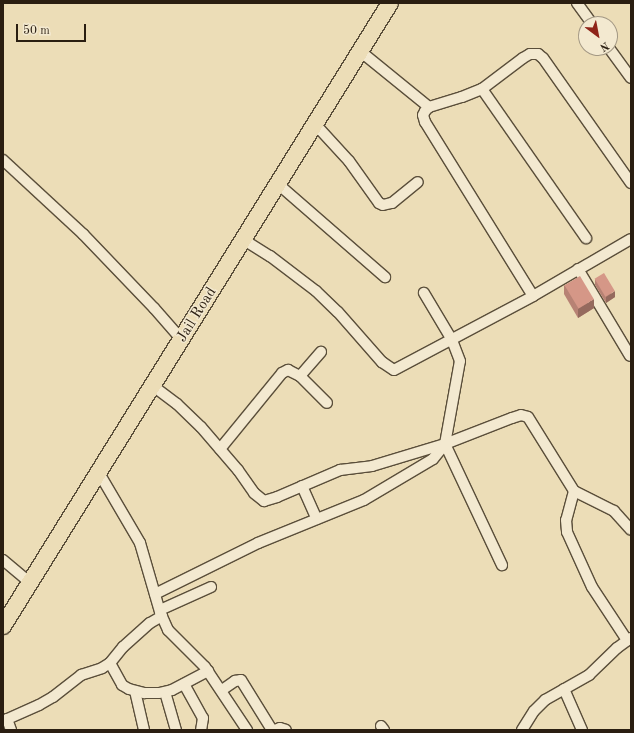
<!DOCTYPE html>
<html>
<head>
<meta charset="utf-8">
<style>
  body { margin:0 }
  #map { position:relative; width:634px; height:733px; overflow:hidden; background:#ecddb7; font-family:"Old Standard TT",serif }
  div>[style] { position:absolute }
  .roads { filter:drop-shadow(1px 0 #5a4e3a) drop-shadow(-1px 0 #5a4e3a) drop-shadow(0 1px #5a4e3a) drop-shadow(0 -1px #5a4e3a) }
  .minor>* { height:10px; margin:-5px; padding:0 5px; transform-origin:5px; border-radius:5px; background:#f3e9d0 }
  .primary>* { height:16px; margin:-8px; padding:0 8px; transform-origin:8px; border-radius:8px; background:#ecddb7 }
  .wall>* { inset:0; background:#b78274 }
  .shaded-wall>* { inset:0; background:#956a5e }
  .building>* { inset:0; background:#d59787; transform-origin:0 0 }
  span { translate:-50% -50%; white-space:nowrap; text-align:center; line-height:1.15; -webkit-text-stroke:3px #f3e9d0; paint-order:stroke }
  .street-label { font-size:15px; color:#2a1e11 }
  .frame { position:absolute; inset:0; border:4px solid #2a1e11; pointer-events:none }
  .north { position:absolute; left:578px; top:16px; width:40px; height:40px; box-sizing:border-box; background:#f3e9d0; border:1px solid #a39884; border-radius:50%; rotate:148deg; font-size:11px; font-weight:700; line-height:16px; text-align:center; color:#2a1e11 }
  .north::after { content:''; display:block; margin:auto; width:14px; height:18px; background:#8f2418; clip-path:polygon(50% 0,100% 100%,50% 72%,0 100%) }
  .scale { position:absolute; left:16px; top:24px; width:70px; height:18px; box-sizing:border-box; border:2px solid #2a1e11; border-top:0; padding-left:5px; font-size:12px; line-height:14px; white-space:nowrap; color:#2a1e11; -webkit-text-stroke:3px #f3e9d0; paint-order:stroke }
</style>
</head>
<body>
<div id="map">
  <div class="roads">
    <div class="minor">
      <i style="left:577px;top:3px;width:26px;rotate:54deg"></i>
      <i style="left:609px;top:48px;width:37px;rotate:54deg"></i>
      <i style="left:360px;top:51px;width:89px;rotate:39.1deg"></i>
      <i style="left:482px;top:89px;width:182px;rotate:55.1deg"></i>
      <i style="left:315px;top:124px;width:50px;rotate:47.4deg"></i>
      <i style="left:349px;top:161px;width:52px;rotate:54.5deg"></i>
      <i style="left:379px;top:203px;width:4px;rotate:27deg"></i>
      <i style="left:383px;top:205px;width:9px;rotate:-13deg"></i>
      <i style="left:392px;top:203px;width:33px;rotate:-39deg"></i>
      <i style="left:3px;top:160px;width:109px;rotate:42.8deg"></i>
      <i style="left:83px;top:234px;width:103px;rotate:46.2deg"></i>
      <i style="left:154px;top:308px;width:43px;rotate:48.8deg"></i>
      <i style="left:278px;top:184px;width:142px;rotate:41deg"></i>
      <i style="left:244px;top:240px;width:31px;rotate:32deg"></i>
      <i style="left:270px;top:256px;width:58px;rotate:37.3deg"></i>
      <i style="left:316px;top:291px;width:30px;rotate:44deg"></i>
      <i style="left:338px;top:312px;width:67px;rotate:48.7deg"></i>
      <i style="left:382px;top:362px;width:14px;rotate:34deg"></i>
      <i style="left:394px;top:370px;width:157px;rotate:-28deg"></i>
      <i style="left:533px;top:296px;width:113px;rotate:-30.2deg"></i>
      <i style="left:578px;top:269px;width:101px;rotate:59.1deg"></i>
      <i style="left:533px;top:296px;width:205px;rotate:-121.8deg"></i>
      <i style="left:425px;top:122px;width:7px;rotate:-106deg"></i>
      <i style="left:423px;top:115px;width:4px;rotate:-63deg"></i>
      <i style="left:425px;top:111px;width:6px;rotate:-45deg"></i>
      <i style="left:429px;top:107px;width:34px;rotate:-17deg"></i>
      <i style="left:462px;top:97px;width:22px;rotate:-22deg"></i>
      <i style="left:482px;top:89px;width:51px;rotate:-37.1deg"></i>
      <i style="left:523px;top:58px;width:8px;rotate:-30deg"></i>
      <i style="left:530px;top:54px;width:8px"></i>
      <i style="left:538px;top:54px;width:6px;rotate:39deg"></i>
      <i style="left:543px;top:58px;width:153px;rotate:54.9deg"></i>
      <i style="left:300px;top:376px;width:32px;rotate:-49deg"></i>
      <i style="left:153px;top:386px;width:30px;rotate:37deg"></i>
      <i style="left:177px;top:404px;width:33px;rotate:44deg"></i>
      <i style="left:201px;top:427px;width:57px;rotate:49.3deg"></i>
      <i style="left:238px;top:470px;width:28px;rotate:55deg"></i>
      <i style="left:254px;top:493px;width:13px;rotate:39deg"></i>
      <i style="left:264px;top:501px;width:14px;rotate:-17deg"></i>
      <i style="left:277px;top:497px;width:69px;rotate:-23.2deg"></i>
      <i style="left:340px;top:470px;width:32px;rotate:-7deg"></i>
      <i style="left:372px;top:466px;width:76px;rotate:-16.8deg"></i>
      <i style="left:445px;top:444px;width:72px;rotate:-21.2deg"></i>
      <i style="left:512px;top:418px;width:9px;rotate:-18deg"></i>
      <i style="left:521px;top:415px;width:7px;rotate:16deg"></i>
      <i style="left:528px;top:417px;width:87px;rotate:58.1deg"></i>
      <i style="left:574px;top:491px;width:45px;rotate:26.6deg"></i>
      <i style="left:614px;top:511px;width:25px;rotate:48deg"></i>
      <i style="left:445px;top:444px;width:134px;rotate:64.8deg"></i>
      <i style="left:220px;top:449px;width:98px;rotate:-50.8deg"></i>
      <i style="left:282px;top:373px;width:7px;rotate:-27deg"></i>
      <i style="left:288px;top:370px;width:13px;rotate:27deg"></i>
      <i style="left:300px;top:376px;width:38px;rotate:45deg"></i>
      <i style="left:99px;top:473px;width:81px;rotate:59.6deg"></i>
      <i style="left:140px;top:543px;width:72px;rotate:73.8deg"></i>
      <i style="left:160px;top:612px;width:20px;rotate:66deg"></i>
      <i style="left:168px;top:630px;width:52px;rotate:45deg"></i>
      <i style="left:205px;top:667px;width:76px;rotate:56.3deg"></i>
      <i style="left:302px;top:486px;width:36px;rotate:66deg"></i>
      <i style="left:574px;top:491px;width:30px;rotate:105deg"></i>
      <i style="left:566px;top:520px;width:12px;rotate:85deg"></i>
      <i style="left:567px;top:532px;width:60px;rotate:65.6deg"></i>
      <i style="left:592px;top:587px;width:64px;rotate:56.6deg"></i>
      <i style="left:3px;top:560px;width:35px;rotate:40deg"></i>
      <i style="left:155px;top:594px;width:115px;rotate:-26.3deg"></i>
      <i style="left:258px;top:543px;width:114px;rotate:-22.1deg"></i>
      <i style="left:364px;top:500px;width:80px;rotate:-30.7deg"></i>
      <i style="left:433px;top:459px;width:19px;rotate:-51deg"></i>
      <i style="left:445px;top:444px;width:84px;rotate:-79.8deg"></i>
      <i style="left:460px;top:361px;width:22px;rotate:-111deg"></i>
      <i style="left:452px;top:340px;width:55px;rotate:-120.8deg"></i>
      <i style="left:160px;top:610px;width:56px;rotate:-24.3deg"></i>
      <i style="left:110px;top:663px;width:25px;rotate:61deg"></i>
      <i style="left:122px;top:685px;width:8px;rotate:30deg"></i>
      <i style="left:129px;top:689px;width:16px;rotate:15deg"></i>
      <i style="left:144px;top:693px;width:15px"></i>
      <i style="left:159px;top:693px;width:13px;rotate:-13deg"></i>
      <i style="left:172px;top:690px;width:41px;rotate:-27.8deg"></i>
      <i style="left:184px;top:684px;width:39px;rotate:61deg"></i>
      <i style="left:203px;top:718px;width:12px;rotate:99deg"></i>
      <i style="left:564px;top:689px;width:45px;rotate:66.3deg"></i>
      <i style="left:222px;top:690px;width:16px;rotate:-35deg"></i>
      <i style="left:235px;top:681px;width:6px;rotate:-9deg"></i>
      <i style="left:241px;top:680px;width:59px;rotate:58.2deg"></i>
      <i style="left:135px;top:691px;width:40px;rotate:77deg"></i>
      <i style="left:165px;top:692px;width:40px;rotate:74deg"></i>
      <i style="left:7px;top:719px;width:12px;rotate:70deg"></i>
      <i style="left:3px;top:721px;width:39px;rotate:-24deg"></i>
      <i style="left:39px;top:705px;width:16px;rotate:-30deg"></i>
      <i style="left:53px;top:697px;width:36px;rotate:-38deg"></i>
      <i style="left:81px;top:675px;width:22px;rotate:-18deg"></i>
      <i style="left:102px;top:668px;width:9px;rotate:-32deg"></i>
      <i style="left:110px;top:663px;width:21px;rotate:-51deg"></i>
      <i style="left:123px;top:647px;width:36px;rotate:-42deg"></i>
      <i style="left:150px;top:623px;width:14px;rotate:-30deg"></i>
      <i style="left:381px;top:726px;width:5px;rotate:53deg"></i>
      <i style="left:275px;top:730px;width:5px;rotate:-22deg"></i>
      <i style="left:280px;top:728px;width:6px;rotate:18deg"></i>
      <i style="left:522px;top:730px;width:22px;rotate:-58deg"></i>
      <i style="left:534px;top:711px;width:16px;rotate:-45deg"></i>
      <i style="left:545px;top:700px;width:51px;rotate:-29.6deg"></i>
      <i style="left:589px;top:675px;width:39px;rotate:-44deg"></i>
      <i style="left:617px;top:648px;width:17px;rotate:-36deg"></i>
    </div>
    <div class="primary">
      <i style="left:3px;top:626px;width:733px;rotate:-58.15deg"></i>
    </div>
  </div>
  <div class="wall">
    <i style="clip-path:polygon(595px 279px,615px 297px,606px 303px,595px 285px)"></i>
    <i style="clip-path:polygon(564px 285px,594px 308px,578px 318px,564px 294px)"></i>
  </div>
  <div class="shaded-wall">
    <i style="clip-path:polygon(615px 291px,615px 297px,606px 303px,606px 297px)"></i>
    <i style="clip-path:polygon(594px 299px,594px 308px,578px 318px,578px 309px)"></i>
  </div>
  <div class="building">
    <i style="left:604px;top:273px;width:21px;height:11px;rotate:59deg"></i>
    <i style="left:580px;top:276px;width:27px;height:18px;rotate:59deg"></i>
  </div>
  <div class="street-label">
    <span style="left:197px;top:315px;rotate:-58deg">Jail Road</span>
  </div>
  <div class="frame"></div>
  <div class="north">N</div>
  <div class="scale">50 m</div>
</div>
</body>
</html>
